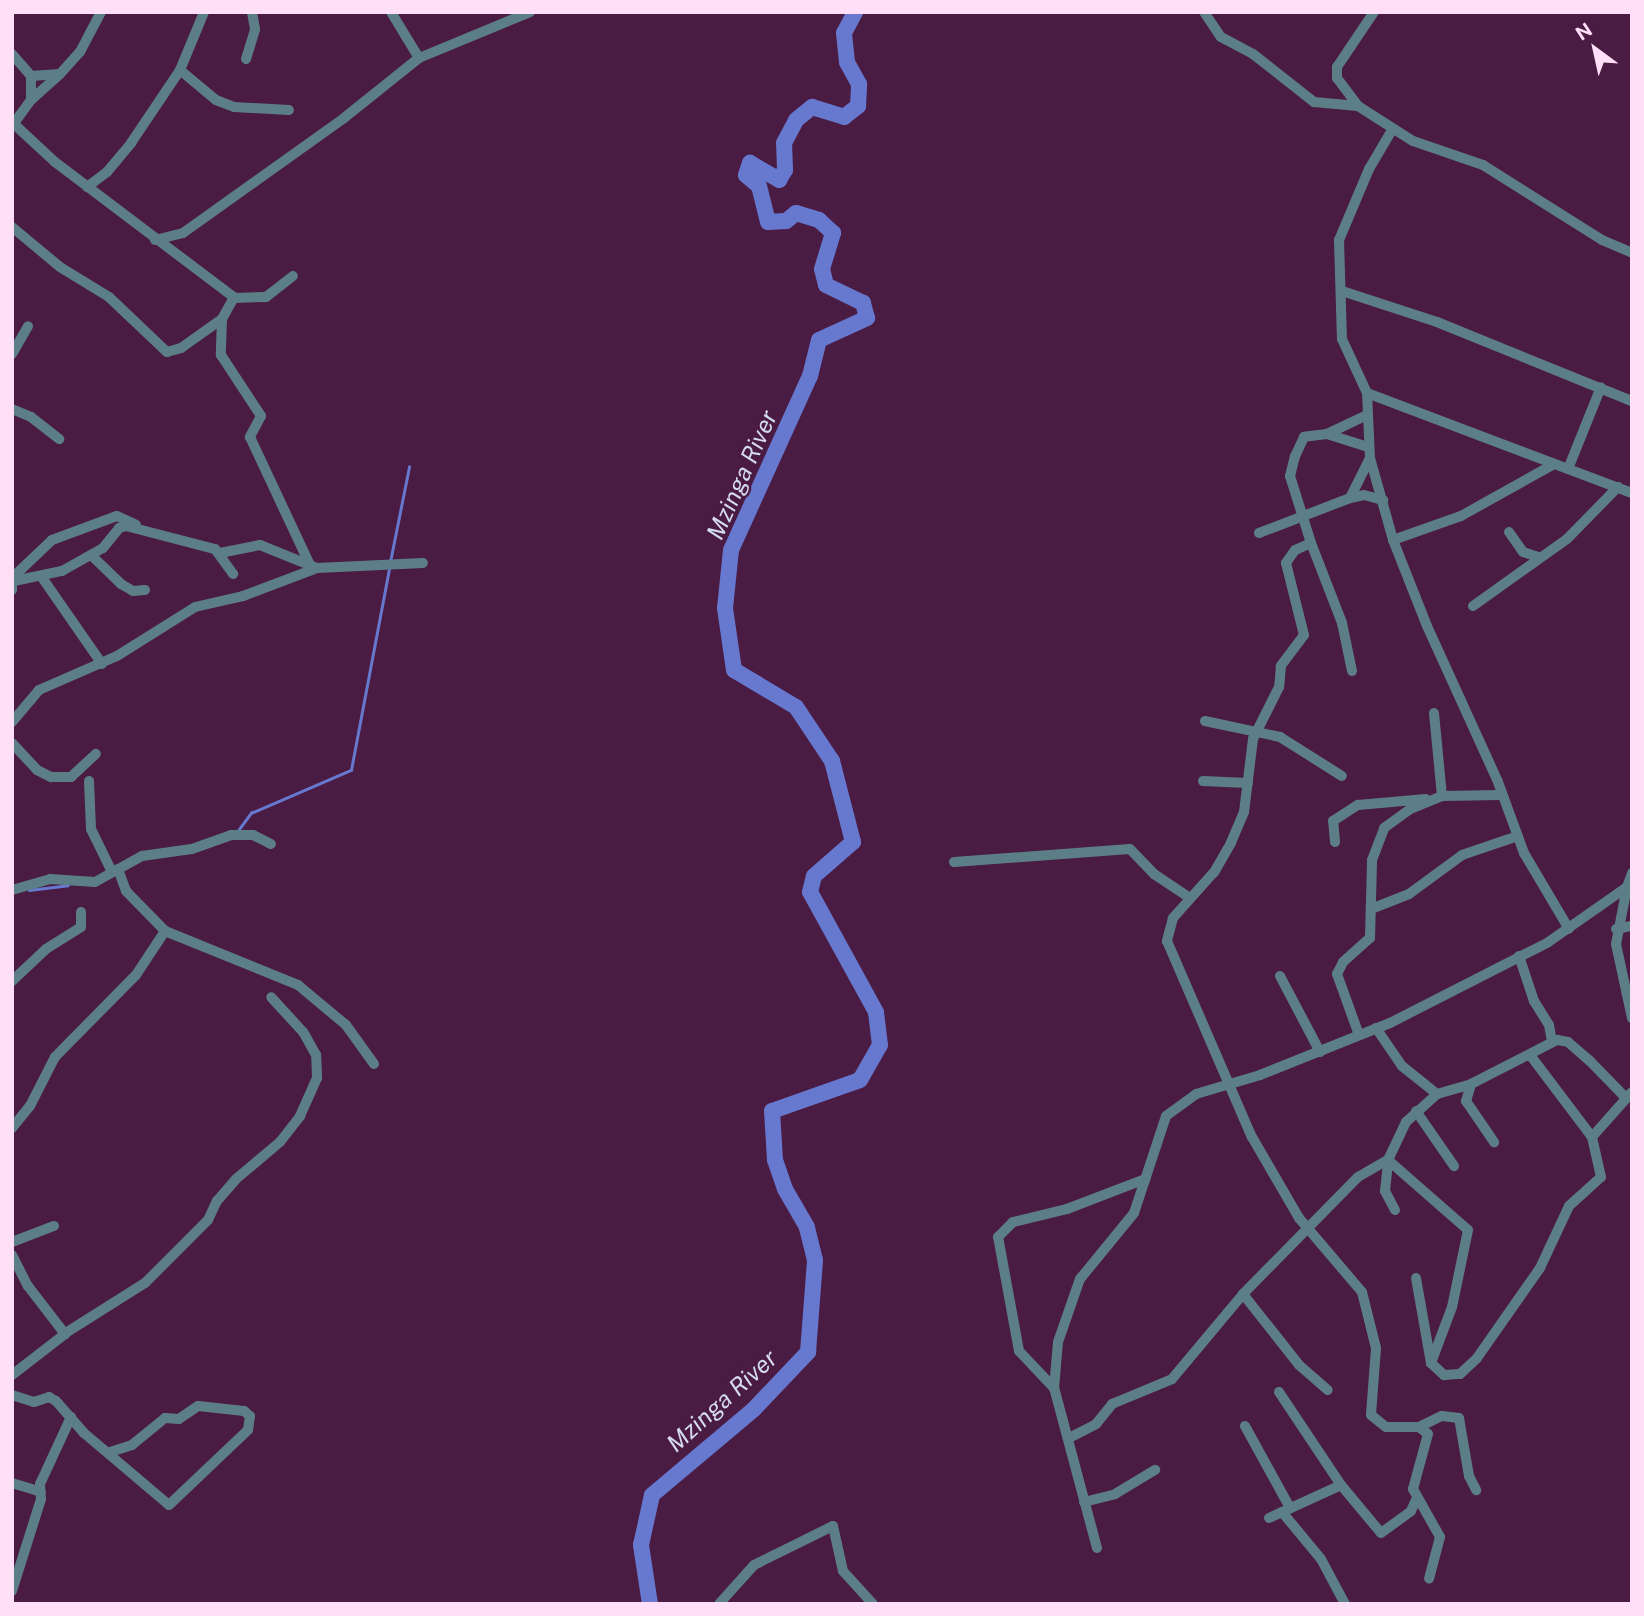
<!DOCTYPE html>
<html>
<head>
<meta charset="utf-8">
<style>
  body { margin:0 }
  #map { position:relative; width:1644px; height:1616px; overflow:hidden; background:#4a1b43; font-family:"Public Sans",sans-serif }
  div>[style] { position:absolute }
  .stream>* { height:2.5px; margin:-1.25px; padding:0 1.25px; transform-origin:1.25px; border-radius:1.25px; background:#6778cf }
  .river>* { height:16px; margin:-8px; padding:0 8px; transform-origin:8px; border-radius:8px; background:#6778cf }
  .minor>* { height:10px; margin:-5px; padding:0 5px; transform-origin:5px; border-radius:5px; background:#5c7f87 }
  span { translate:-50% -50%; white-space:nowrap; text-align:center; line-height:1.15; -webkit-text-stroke:5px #4a1b43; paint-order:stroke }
  .water-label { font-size:24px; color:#d4daf2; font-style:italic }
  .frame { position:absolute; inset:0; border:14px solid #fedff7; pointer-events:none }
  .north { position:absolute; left:1560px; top:14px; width:70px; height:70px; -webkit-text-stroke:5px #4a1b43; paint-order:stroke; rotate:327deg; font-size:19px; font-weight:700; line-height:28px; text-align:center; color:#fedff7 }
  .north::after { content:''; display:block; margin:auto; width:24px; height:32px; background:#fedff7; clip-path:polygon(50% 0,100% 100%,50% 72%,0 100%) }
</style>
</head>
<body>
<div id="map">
  <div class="stream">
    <i style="left:390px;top:562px;width:97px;rotate:-78.7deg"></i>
    <i style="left:237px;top:832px;width:24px;rotate:-54deg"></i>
    <i style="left:251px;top:813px;width:109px;rotate:-23.3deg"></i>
    <i style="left:351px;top:770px;width:205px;rotate:-79.3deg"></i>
    <i style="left:29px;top:890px;width:39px;rotate:-7deg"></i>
  </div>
  <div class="river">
    <i style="left:650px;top:1604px;width:60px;rotate:-98.7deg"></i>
    <i style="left:641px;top:1545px;width:51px;rotate:-77.6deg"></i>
    <i style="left:652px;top:1495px;width:133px;rotate:-40.1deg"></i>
    <i style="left:754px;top:1409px;width:79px;rotate:-46.5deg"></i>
    <i style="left:808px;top:1352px;width:92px;rotate:-85.6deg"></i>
    <i style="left:815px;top:1260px;width:34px;rotate:-104deg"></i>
    <i style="left:807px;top:1227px;width:44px;rotate:-120.1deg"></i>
    <i style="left:785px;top:1189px;width:31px;rotate:-109deg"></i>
    <i style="left:775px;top:1160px;width:49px;rotate:-93.5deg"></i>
    <i style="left:772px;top:1111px;width:93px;rotate:-19.4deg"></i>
    <i style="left:860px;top:1080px;width:40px;rotate:-60.3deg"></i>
    <i style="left:880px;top:1045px;width:33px;rotate:-97deg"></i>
    <i style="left:876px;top:1012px;width:137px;rotate:-118.8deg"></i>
    <i style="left:810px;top:892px;width:16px;rotate:-76deg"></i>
    <i style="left:814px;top:876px;width:52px;rotate:-41.1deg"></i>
    <i style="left:853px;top:842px;width:84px;rotate:-104.5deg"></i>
    <i style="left:832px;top:761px;width:65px;rotate:-123.7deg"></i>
    <i style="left:796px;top:707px;width:72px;rotate:-149.2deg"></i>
    <i style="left:734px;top:670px;width:63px;rotate:-98.3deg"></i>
    <i style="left:725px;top:608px;width:58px;rotate:-84.1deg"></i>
    <i style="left:731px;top:550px;width:191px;rotate:-65.6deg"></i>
    <i style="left:810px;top:376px;width:37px;rotate:-76deg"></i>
    <i style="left:819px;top:340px;width:53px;rotate:-24.6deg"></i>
    <i style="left:867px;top:318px;width:16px;rotate:-105deg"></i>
    <i style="left:863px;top:303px;width:41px;rotate:-154.1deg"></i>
    <i style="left:826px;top:285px;width:16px;rotate:-104deg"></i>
    <i style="left:822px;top:269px;width:38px;rotate:-73deg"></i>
    <i style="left:833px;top:233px;width:19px;rotate:-137deg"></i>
    <i style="left:819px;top:220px;width:24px;rotate:-163deg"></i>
    <i style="left:796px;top:213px;width:13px;rotate:141deg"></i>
    <i style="left:786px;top:221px;width:18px;rotate:177deg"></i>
    <i style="left:768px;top:222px;width:37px;rotate:-104deg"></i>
    <i style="left:759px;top:186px;width:17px;rotate:-140deg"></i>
    <i style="left:746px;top:175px;width:13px;rotate:-72deg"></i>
    <i style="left:750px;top:163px;width:34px;rotate:30deg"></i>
    <i style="left:779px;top:180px;width:12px;rotate:-59deg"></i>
    <i style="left:785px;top:170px;width:27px;rotate:-92deg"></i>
    <i style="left:784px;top:143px;width:26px;rotate:-62deg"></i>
    <i style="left:796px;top:120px;width:21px;rotate:-39deg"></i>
    <i style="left:812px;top:107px;width:34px;rotate:17deg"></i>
    <i style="left:844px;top:117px;width:18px;rotate:-38deg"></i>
    <i style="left:858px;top:106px;width:22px;rotate:-87deg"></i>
    <i style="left:859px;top:84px;width:25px;rotate:-119deg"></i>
    <i style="left:847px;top:62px;width:29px;rotate:-96deg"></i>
    <i style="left:844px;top:33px;width:24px;rotate:-62deg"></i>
  </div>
  <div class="minor">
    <i style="left:391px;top:12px;width:54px;rotate:58.7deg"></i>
    <i style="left:1204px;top:12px;width:30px;rotate:56deg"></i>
    <i style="left:1221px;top:37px;width:36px;rotate:28deg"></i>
    <i style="left:1253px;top:54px;width:78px;rotate:38.2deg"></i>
    <i style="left:1314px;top:102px;width:44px;rotate:5.2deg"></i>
    <i style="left:1374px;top:12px;width:66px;rotate:123.9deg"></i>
    <i style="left:1337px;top:67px;width:11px;rotate:90deg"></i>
    <i style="left:1337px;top:78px;width:35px;rotate:53deg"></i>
    <i style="left:1358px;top:106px;width:65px;rotate:32.5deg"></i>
    <i style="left:1413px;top:141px;width:74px;rotate:18.9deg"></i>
    <i style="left:1483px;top:165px;width:141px;rotate:32.2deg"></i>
    <i style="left:1602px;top:240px;width:33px;rotate:23deg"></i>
    <i style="left:12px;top:54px;width:29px;rotate:49deg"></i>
    <i style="left:31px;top:76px;width:29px;rotate:-4deg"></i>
    <i style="left:60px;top:74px;width:30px;rotate:-48deg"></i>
    <i style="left:80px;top:52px;width:45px;rotate:-62.3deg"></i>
    <i style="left:246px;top:59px;width:31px;rotate:-73deg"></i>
    <i style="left:255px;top:29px;width:17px;rotate:-100deg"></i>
    <i style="left:180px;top:70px;width:47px;rotate:39.8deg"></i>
    <i style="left:216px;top:100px;width:19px;rotate:21deg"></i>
    <i style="left:234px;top:107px;width:55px;rotate:3.1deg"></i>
    <i style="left:31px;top:100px;width:36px;rotate:-42deg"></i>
    <i style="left:14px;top:124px;width:56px;rotate:42.8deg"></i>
    <i style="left:55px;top:162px;width:226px;rotate:37.1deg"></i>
    <i style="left:235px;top:298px;width:31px;rotate:-2deg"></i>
    <i style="left:266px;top:297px;width:34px;rotate:-38deg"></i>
    <i style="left:12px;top:126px;width:32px;rotate:-54deg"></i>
    <i style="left:31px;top:100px;width:24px;rotate:-90deg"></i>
    <i style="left:1392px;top:130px;width:45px;rotate:120.5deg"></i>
    <i style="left:1369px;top:169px;width:77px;rotate:112.9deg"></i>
    <i style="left:1339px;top:240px;width:99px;rotate:88.3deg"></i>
    <i style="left:1342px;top:339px;width:60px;rotate:65.2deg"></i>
    <i style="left:1367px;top:393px;width:283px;rotate:20.7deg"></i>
    <i style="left:87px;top:187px;width:25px;rotate:-37deg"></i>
    <i style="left:107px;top:172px;width:38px;rotate:-50deg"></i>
    <i style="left:131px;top:143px;width:88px;rotate:-56.1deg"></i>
    <i style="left:180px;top:70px;width:63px;rotate:-67.5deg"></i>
    <i style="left:12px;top:227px;width:62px;rotate:39.8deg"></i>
    <i style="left:60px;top:267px;width:57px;rotate:31.5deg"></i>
    <i style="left:109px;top:297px;width:80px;rotate:43.5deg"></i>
    <i style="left:167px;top:352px;width:15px;rotate:-16deg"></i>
    <i style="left:181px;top:348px;width:50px;rotate:-35.3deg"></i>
    <i style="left:222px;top:319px;width:25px;rotate:-61deg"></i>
    <i style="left:155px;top:240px;width:29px;rotate:-14deg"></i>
    <i style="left:183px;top:233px;width:198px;rotate:-35.5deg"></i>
    <i style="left:344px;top:118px;width:96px;rotate:-38.7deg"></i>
    <i style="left:419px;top:58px;width:120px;rotate:-22.5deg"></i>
    <i style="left:1342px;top:291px;width:100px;rotate:18.1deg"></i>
    <i style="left:1437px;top:322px;width:210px;rotate:22.1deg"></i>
    <i style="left:222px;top:319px;width:36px;rotate:92deg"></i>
    <i style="left:221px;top:355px;width:73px;rotate:56.7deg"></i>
    <i style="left:261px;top:416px;width:24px;rotate:118deg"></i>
    <i style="left:250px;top:437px;width:144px;rotate:64.9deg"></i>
    <i style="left:12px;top:354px;width:32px;rotate:-60deg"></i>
    <i style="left:12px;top:409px;width:21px;rotate:23deg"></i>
    <i style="left:31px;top:417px;width:36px;rotate:38deg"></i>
    <i style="left:1367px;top:415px;width:44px;rotate:154.6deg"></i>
    <i style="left:1327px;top:434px;width:23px;rotate:173deg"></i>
    <i style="left:1304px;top:437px;width:21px;rotate:115deg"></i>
    <i style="left:1295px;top:456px;width:21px;rotate:104deg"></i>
    <i style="left:1290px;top:476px;width:70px;rotate:72.6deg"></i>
    <i style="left:1311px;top:543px;width:17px;rotate:156deg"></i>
    <i style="left:1295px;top:550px;width:16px;rotate:125deg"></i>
    <i style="left:1286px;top:563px;width:74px;rotate:76deg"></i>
    <i style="left:1304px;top:635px;width:39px;rotate:127deg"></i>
    <i style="left:1281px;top:666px;width:21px;rotate:95deg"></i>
    <i style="left:1279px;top:687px;width:58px;rotate:116.6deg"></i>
    <i style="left:1253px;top:739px;width:74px;rotate:97deg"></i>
    <i style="left:1244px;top:812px;width:34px;rotate:113deg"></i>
    <i style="left:1231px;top:843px;width:34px;rotate:120deg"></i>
    <i style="left:1214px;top:872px;width:62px;rotate:131.7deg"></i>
    <i style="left:1173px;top:918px;width:24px;rotate:105deg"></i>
    <i style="left:1167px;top:941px;width:214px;rotate:66.6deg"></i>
    <i style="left:1252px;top:1137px;width:94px;rotate:59.9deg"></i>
    <i style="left:1299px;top:1218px;width:97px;rotate:49.6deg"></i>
    <i style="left:1362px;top:1292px;width:58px;rotate:76deg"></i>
    <i style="left:1376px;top:1348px;width:67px;rotate:94.3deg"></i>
    <i style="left:1371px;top:1415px;width:19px;rotate:39deg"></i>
    <i style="left:1386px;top:1427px;width:33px"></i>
    <i style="left:1419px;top:1427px;width:11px;rotate:38deg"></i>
    <i style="left:1428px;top:1434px;width:57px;rotate:105.3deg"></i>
    <i style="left:1413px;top:1489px;width:55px;rotate:60.6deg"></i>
    <i style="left:1440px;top:1537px;width:43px;rotate:104.7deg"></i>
    <i style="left:1327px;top:434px;width:43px;rotate:17.6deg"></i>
    <i style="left:1370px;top:458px;width:85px;rotate:74.3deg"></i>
    <i style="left:1393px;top:540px;width:92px;rotate:68.4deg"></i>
    <i style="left:1427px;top:626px;width:171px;rotate:65.5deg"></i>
    <i style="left:1498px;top:782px;width:76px;rotate:69.9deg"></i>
    <i style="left:1524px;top:853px;width:88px;rotate:59.4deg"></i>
    <i style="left:1568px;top:469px;width:88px;rotate:-68.1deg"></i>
    <i style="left:1350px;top:498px;width:14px;rotate:-12deg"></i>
    <i style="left:1364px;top:495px;width:20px;rotate:15deg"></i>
    <i style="left:1509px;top:532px;width:24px;rotate:55deg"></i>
    <i style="left:1523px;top:552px;width:16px;rotate:18deg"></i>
    <i style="left:1259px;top:533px;width:97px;rotate:-21deg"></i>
    <i style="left:1350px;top:498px;width:45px;rotate:-63.4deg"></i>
    <i style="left:1370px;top:458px;width:65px;rotate:-92.6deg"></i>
    <i style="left:1393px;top:540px;width:72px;rotate:-19.4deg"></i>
    <i style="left:1461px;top:516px;width:107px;rotate:-29.2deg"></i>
    <i style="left:1311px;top:543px;width:86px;rotate:68.8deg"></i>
    <i style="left:1342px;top:623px;width:49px;rotate:78.2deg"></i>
    <i style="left:220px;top:553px;width:41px;rotate:-11.3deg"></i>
    <i style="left:260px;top:545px;width:61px;rotate:22deg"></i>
    <i style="left:317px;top:568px;width:106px;rotate:-2.7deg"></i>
    <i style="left:91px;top:555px;width:42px;rotate:44deg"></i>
    <i style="left:121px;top:584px;width:14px;rotate:30deg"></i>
    <i style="left:133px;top:591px;width:12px;rotate:-5deg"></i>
    <i style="left:41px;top:576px;width:107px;rotate:55.3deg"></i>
    <i style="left:14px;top:581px;width:49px;rotate:-11.8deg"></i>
    <i style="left:62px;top:571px;width:47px;rotate:-29.3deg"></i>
    <i style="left:103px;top:548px;width:26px;rotate:-51deg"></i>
    <i style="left:119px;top:528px;width:7px;rotate:-16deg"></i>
    <i style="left:126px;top:526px;width:92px;rotate:14.5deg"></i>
    <i style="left:215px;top:549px;width:31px;rotate:54deg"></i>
    <i style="left:12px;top:590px;width:12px;rotate:-90deg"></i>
    <i style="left:12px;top:578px;width:55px;rotate:-43.5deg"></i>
    <i style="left:52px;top:540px;width:69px;rotate:-20.3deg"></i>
    <i style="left:117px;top:516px;width:21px;rotate:25deg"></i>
    <i style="left:1473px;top:606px;width:115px;rotate:-35.5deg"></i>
    <i style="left:1567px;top:539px;width:73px;rotate:-45.6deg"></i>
    <i style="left:1434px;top:713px;width:83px;rotate:84.5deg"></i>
    <i style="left:1205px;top:721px;width:77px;rotate:12deg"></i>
    <i style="left:1280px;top:737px;width:73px;rotate:32.2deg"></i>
    <i style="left:12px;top:722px;width:42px;rotate:-49.8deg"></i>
    <i style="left:39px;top:690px;width:85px;rotate:-23.6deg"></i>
    <i style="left:117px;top:656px;width:92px;rotate:-32.1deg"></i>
    <i style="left:195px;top:607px;width:49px;rotate:-12.9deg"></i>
    <i style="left:243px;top:596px;width:79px;rotate:-20.7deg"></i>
    <i style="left:12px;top:743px;width:37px;rotate:47deg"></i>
    <i style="left:37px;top:770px;width:16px;rotate:27deg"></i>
    <i style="left:51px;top:777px;width:20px"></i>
    <i style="left:71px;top:777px;width:34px;rotate:-43deg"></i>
    <i style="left:89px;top:781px;width:48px;rotate:87.6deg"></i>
    <i style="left:91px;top:829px;width:48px;rotate:64deg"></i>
    <i style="left:1203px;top:781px;width:45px;rotate:2.5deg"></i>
    <i style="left:1335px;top:842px;width:21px;rotate:-95deg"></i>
    <i style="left:1333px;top:821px;width:30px;rotate:-33deg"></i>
    <i style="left:1358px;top:805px;width:68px;rotate:-5deg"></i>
    <i style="left:954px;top:862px;width:176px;rotate:-4.2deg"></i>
    <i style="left:1130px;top:849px;width:35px;rotate:46deg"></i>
    <i style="left:1154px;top:874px;width:43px;rotate:33.7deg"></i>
    <i style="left:118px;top:869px;width:23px;rotate:70deg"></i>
    <i style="left:126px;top:891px;width:56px;rotate:45.7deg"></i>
    <i style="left:165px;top:931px;width:144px;rotate:22.1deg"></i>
    <i style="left:298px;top:985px;width:62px;rotate:39.8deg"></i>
    <i style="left:346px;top:1025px;width:48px;rotate:54.3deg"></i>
    <i style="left:1627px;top:887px;width:58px;rotate:100.9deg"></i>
    <i style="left:1616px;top:944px;width:76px;rotate:77.8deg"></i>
    <i style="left:12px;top:890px;width:40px;rotate:-16deg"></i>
    <i style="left:50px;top:879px;width:45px;rotate:3.8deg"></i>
    <i style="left:95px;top:882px;width:54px;rotate:-29deg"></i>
    <i style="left:142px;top:856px;width:50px;rotate:-8deg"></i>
    <i style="left:192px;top:849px;width:41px;rotate:-19.7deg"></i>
    <i style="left:231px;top:835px;width:22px"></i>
    <i style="left:253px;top:835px;width:20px;rotate:27deg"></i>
    <i style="left:1371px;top:909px;width:41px;rotate:-21.5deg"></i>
    <i style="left:1409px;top:894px;width:66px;rotate:-36.3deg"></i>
    <i style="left:1462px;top:855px;width:59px;rotate:-18.7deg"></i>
    <i style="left:1616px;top:929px;width:16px;rotate:-11deg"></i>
    <i style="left:1519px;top:956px;width:47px;rotate:71.6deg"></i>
    <i style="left:1534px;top:1001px;width:28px;rotate:58deg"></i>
    <i style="left:1549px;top:1025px;width:17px;rotate:80deg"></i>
    <i style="left:1280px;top:976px;width:86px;rotate:62.2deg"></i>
    <i style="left:12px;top:981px;width:47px;rotate:-43.3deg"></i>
    <i style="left:46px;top:949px;width:41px;rotate:-32.2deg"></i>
    <i style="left:81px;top:927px;width:15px;rotate:-90deg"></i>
    <i style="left:1376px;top:1028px;width:46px;rotate:55.6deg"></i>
    <i style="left:1402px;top:1066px;width:45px;rotate:38.7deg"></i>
    <i style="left:1359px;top:1035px;width:65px;rotate:-109.8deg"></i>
    <i style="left:1337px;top:974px;width:13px;rotate:-63deg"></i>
    <i style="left:1343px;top:962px;width:36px;rotate:-42deg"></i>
    <i style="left:1370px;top:938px;width:78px;rotate:-88.5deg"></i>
    <i style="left:1372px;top:860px;width:34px;rotate:-69deg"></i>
    <i style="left:1384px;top:828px;width:32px;rotate:-36deg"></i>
    <i style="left:1410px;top:809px;width:35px;rotate:-22deg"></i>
    <i style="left:1442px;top:796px;width:59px;rotate:-1deg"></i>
    <i style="left:1471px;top:1084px;width:18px;rotate:106deg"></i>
    <i style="left:1466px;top:1101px;width:50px;rotate:55.7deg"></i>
    <i style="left:1416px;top:1111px;width:67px;rotate:55.4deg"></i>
    <i style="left:12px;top:1128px;width:28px;rotate:-51deg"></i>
    <i style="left:30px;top:1106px;width:55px;rotate:-63deg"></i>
    <i style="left:55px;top:1057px;width:115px;rotate:-45.4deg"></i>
    <i style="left:136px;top:975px;width:53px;rotate:-56.6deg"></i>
    <i style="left:1592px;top:1137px;width:60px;rotate:-48.4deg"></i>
    <i style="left:1395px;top:1210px;width:21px;rotate:-118deg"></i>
    <i style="left:1385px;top:1191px;width:31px;rotate:-84deg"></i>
    <i style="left:1388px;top:1160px;width:106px;rotate:41.2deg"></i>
    <i style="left:1468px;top:1230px;width:79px;rotate:101.7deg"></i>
    <i style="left:1452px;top:1307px;width:60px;rotate:110.6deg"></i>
    <i style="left:12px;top:1242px;width:45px;rotate:-20.9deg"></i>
    <i style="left:12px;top:1255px;width:35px;rotate:63deg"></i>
    <i style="left:28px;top:1286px;width:61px;rotate:52.4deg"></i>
    <i style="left:65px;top:1334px;width:67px;rotate:142.3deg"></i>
    <i style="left:1416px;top:1278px;width:86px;rotate:80deg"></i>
    <i style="left:1431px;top:1363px;width:18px;rotate:43deg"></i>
    <i style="left:1444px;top:1375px;width:16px;rotate:-4deg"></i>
    <i style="left:1460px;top:1374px;width:23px;rotate:-43deg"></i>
    <i style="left:1477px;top:1358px;width:110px;rotate:-55deg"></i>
    <i style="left:1540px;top:1268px;width:68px;rotate:-64.9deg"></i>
    <i style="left:1569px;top:1206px;width:43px;rotate:-42.2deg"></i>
    <i style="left:1601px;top:1177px;width:41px;rotate:-102.7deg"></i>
    <i style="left:1592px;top:1137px;width:103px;rotate:-127.1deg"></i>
    <i style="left:1243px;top:1294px;width:90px;rotate:51.7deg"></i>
    <i style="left:1299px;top:1365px;width:38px;rotate:41deg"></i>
    <i style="left:64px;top:1334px;width:96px;rotate:-32.2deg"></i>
    <i style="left:145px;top:1283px;width:89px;rotate:-45deg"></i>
    <i style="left:208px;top:1220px;width:21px;rotate:-65deg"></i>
    <i style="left:217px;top:1201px;width:29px;rotate:-49deg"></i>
    <i style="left:236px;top:1179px;width:57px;rotate:-40.1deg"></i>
    <i style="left:280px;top:1142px;width:33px;rotate:-52deg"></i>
    <i style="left:300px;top:1116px;width:42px;rotate:-65.9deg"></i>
    <i style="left:317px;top:1078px;width:23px;rotate:-92deg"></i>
    <i style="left:316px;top:1055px;width:26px;rotate:-119deg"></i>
    <i style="left:303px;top:1032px;width:47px;rotate:-132.4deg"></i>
    <i style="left:1054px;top:1388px;width:51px;rotate:-133.4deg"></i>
    <i style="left:1019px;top:1351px;width:116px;rotate:-100.4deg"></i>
    <i style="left:998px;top:1237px;width:21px;rotate:-45deg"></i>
    <i style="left:1013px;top:1222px;width:56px;rotate:-13.5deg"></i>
    <i style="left:1067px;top:1209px;width:84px;rotate:-21deg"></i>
    <i style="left:1279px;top:1392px;width:112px;rotate:56.3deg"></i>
    <i style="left:12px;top:1395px;width:23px;rotate:18deg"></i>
    <i style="left:34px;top:1402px;width:16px;rotate:-18deg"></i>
    <i style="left:49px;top:1397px;width:8px;rotate:30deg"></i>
    <i style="left:56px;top:1401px;width:43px;rotate:48.8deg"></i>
    <i style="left:84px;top:1433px;width:111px;rotate:40.3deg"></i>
    <i style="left:169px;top:1505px;width:109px;rotate:-43.5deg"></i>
    <i style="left:248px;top:1430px;width:14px;rotate:-82deg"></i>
    <i style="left:250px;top:1416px;width:8px;rotate:-140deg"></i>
    <i style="left:244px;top:1411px;width:46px;rotate:-173.8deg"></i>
    <i style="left:198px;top:1406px;width:23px;rotate:146deg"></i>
    <i style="left:179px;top:1419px;width:14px;rotate:-176deg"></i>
    <i style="left:165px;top:1418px;width:43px;rotate:140.7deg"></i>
    <i style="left:132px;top:1445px;width:23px;rotate:162deg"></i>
    <i style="left:1245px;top:1426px;width:94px;rotate:61.2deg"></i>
    <i style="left:1419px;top:1427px;width:25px;rotate:-26deg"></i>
    <i style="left:1442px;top:1416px;width:17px;rotate:7deg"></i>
    <i style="left:1459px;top:1418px;width:59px;rotate:80.2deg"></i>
    <i style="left:1469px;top:1476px;width:16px;rotate:63deg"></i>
    <i style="left:1069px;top:1438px;width:30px;rotate:-27deg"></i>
    <i style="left:1096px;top:1424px;width:26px;rotate:-51deg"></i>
    <i style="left:1112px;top:1404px;width:65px;rotate:-22.6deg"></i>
    <i style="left:1172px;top:1379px;width:111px;rotate:-50.1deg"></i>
    <i style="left:1243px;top:1294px;width:164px;rotate:-45.5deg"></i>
    <i style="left:1358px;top:1177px;width:34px;rotate:-30deg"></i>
    <i style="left:1388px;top:1160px;width:42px;rotate:-64.7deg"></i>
    <i style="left:1406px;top:1122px;width:42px;rotate:-42.1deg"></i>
    <i style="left:1437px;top:1094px;width:35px;rotate:-16deg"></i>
    <i style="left:1471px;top:1084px;width:97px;rotate:-27.1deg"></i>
    <i style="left:1557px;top:1040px;width:11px;rotate:10deg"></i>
    <i style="left:1568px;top:1042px;width:28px;rotate:41deg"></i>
    <i style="left:1589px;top:1060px;width:53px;rotate:45.8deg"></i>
    <i style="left:12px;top:1483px;width:30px;rotate:17deg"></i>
    <i style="left:1084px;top:1502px;width:32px;rotate:-14deg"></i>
    <i style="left:1115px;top:1494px;width:47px;rotate:-31deg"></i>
    <i style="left:1282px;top:1512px;width:61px;rotate:50.3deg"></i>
    <i style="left:1321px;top:1559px;width:51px;rotate:61.9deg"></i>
    <i style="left:1269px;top:1518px;width:79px;rotate:-24.6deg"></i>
    <i style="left:1341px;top:1485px;width:62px;rotate:50.2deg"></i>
    <i style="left:1381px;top:1533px;width:37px;rotate:-36deg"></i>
    <i style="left:1411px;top:1511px;width:12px;rotate:-66deg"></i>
    <i style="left:1097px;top:1548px;width:166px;rotate:-105deg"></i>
    <i style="left:1054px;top:1388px;width:46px;rotate:-85deg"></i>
    <i style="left:1058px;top:1342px;width:67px;rotate:-70.8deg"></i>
    <i style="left:1080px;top:1279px;width:85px;rotate:-50.7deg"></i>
    <i style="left:1134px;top:1213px;width:102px;rotate:-71.7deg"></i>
    <i style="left:1166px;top:1116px;width:37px;rotate:-36deg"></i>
    <i style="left:1196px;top:1094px;width:67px;rotate:-16.5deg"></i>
    <i style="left:1260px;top:1075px;width:140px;rotate:-21.8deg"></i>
    <i style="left:1390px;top:1023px;width:176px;rotate:-27deg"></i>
    <i style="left:1547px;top:943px;width:98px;rotate:-35deg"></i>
    <i style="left:1627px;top:887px;width:15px;rotate:-70deg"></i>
    <i style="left:12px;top:1591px;width:96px;rotate:-72.5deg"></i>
    <i style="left:41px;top:1499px;width:15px;rotate:-94deg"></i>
    <i style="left:40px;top:1484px;width:74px;rotate:-65.2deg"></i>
    <i style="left:719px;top:1604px;width:52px;rotate:-48.1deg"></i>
    <i style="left:754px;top:1565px;width:88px;rotate:-26.3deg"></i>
    <i style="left:833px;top:1526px;width:46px;rotate:77.5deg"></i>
    <i style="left:843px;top:1571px;width:45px;rotate:47.7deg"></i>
  </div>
  <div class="water-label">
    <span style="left:742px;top:475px;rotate:-66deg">Mzinga River</span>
    <span style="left:722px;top:1401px;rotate:-42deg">Mzinga River</span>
  </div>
  <div class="frame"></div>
  <div class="north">N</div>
</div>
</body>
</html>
